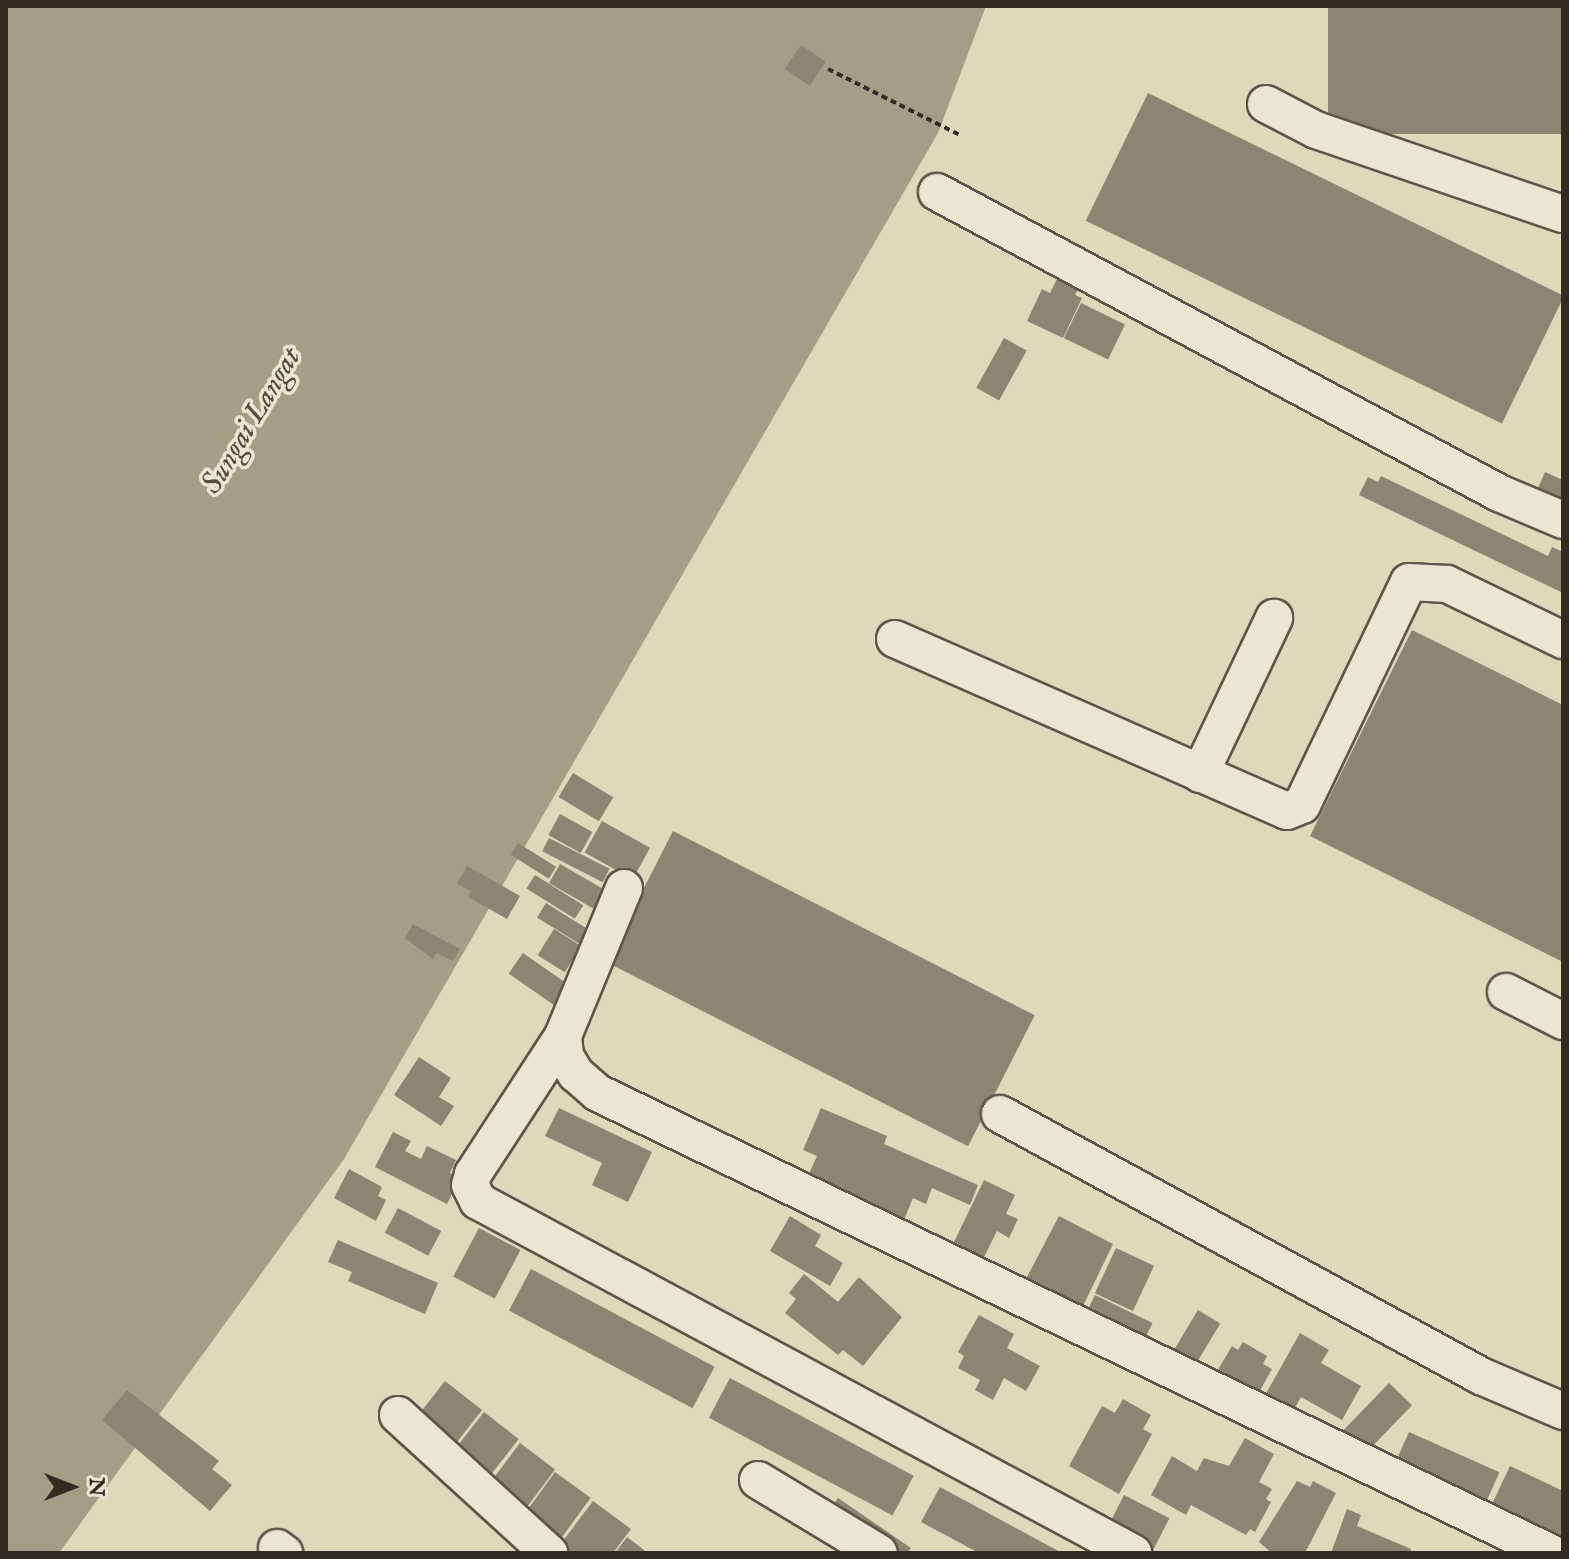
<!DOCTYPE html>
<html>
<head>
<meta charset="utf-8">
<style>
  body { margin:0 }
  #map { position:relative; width:1569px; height:1559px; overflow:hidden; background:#e1d7ba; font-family:"IM FELL English",serif }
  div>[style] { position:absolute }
  .water>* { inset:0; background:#a79c86 }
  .building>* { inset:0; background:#8f8371; transform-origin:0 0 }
  .path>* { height:4px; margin-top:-2px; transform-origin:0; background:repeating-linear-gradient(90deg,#362922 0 6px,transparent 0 10px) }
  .roads { filter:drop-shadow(2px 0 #615448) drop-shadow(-2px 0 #615448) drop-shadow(0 2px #615448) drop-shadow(0 -2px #615448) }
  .minor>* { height:36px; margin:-18px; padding:0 18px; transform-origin:18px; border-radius:18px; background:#ece5d2 }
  span { translate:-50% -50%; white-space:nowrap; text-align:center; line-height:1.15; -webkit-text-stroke:7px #ece5d2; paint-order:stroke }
  .water-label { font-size:30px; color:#584c40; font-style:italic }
  .frame { position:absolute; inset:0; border:8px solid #362922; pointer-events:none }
  .north { position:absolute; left:32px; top:1447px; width:80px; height:80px; -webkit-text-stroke:6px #ece5d2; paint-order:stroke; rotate:90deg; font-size:22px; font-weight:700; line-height:32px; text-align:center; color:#362922 }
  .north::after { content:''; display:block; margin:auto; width:28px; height:36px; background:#362922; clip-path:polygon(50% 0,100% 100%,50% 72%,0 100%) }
</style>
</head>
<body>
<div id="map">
  <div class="water">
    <i style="clip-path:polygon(6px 6px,986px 6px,938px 133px,344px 1159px,59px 1553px,6px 1553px)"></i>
  </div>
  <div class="building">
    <i style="left:1328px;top:6px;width:235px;height:128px"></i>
    <i style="left:801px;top:45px;width:30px;height:29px;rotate:34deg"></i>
    <i style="left:1148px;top:93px;width:463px;height:142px;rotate:26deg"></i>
    <i style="clip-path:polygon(1057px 279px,1078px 289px,1075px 295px,1082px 298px,1063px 338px,1027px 321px,1042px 289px,1050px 293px)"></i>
    <i style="left:1081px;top:303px;width:49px;height:39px;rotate:26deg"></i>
    <i style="left:1004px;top:338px;width:26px;height:57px;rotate:29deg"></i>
    <i style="clip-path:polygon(1545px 472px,1563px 480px,1563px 521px,1527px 513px)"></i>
    <i style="clip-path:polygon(1381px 476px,1548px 556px,1552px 547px,1563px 552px,1563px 593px,1359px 495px,1368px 477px,1378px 482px)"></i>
    <i style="clip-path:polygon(1412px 630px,1563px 705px,1563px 962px,1310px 836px)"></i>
    <i style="left:573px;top:773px;width:47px;height:28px;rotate:31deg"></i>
    <i style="left:560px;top:814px;width:37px;height:24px;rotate:29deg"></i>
    <i style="left:602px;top:821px;width:55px;height:36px;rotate:29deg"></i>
    <i style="left:673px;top:831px;width:406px;height:147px;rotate:27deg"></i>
    <i style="left:549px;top:838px;width:68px;height:15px;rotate:27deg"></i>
    <i style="left:518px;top:843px;width:45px;height:14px;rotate:32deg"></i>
    <i style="left:560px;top:864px;width:56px;height:22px;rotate:30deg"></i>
    <i style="clip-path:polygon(467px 866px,520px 896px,507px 919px,468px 897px,471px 891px,457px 884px)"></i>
    <i style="left:535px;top:875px;width:57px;height:16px;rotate:32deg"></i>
    <i style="left:546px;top:903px;width:57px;height:17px;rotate:32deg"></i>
    <i style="clip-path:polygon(413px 924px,460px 949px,453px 961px,437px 953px,433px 959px,405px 938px)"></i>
    <i style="left:554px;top:929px;width:32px;height:31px;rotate:32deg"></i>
    <i style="left:523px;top:953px;width:59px;height:25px;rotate:35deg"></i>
    <i style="clip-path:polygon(419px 1057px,451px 1078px,439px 1097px,454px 1106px,441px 1126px,394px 1095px)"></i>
    <i style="clip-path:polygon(559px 1108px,652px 1152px,628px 1202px,592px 1185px,602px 1163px,545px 1136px)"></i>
    <i style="clip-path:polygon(821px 1108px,887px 1136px,884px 1144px,978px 1185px,970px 1205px,932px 1188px,926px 1204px,913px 1198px,901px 1227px,804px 1185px,817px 1156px,803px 1150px)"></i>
    <i style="clip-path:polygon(393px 1132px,411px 1141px,405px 1151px,421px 1159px,427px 1146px,456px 1160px,450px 1173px,460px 1179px,447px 1204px,375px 1167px)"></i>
    <i style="clip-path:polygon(349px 1169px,382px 1187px,378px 1196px,386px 1200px,376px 1221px,334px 1198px)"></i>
    <i style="clip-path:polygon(984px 1180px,1015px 1195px,1006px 1214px,1018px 1219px,1009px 1238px,997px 1231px,984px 1257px,954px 1242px)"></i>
    <i style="left:398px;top:1208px;width:49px;height:28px;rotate:28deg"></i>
    <i style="clip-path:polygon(790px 1216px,821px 1235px,815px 1246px,843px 1263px,830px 1286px,770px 1251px)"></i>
    <i style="clip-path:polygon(1059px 1216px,1113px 1244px,1083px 1306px,1070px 1299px,1065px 1309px,1046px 1299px,1051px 1289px,1027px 1277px)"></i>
    <i style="left:479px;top:1228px;width:47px;height:55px;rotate:28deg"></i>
    <i style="clip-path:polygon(338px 1240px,438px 1283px,425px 1314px,348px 1281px,352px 1272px,328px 1262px)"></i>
    <i style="left:1116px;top:1248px;width:42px;height:50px;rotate:25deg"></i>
    <i style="left:531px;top:1269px;width:208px;height:47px;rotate:28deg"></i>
    <i style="clip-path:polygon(804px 1274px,838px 1302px,859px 1277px,902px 1317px,863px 1366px,843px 1350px,838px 1355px,785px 1313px,796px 1299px,789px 1293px)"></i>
    <i style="left:1095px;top:1295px;width:64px;height:38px;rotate:26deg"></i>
    <i style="left:1198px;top:1310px;width:26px;height:47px;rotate:31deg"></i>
    <i style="clip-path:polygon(979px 1315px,1014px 1334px,1007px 1348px,1040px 1366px,1026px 1391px,1004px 1378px,993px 1400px,975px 1390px,980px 1380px,958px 1368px,964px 1356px,958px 1352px)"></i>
    <i style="clip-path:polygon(1300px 1333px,1329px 1350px,1321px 1363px,1361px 1386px,1342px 1420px,1301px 1397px,1287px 1422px,1259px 1406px)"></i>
    <i style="clip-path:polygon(1243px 1342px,1267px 1356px,1263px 1364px,1272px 1369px,1253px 1403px,1206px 1390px,1232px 1346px,1238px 1350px)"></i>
    <i style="left:730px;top:1378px;width:208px;height:45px;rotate:28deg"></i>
    <i style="left:445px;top:1381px;width:47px;height:69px;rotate:38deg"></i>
    <i style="left:1389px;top:1383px;width:32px;height:91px;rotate:44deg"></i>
    <i style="clip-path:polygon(127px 1390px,219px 1461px,212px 1469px,232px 1485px,210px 1511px,102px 1420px)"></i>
    <i style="clip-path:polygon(1123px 1399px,1151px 1415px,1143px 1429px,1152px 1434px,1119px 1494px,1069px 1466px,1102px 1406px,1115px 1413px)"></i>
    <i style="left:484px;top:1412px;width:44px;height:71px;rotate:38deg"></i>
    <i style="left:1409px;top:1432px;width:99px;height:54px;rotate:24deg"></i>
    <i style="clip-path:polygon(1245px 1438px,1274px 1454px,1259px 1482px,1272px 1489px,1266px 1499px,1271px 1502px,1255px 1532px,1250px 1529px,1246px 1535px,1191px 1505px,1186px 1515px,1151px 1495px,1172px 1456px,1197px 1471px,1204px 1458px,1229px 1466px)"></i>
    <i style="left:520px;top:1443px;width:44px;height:71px;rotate:37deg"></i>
    <i style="clip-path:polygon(1510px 1466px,1563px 1491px,1563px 1545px,1485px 1519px)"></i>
    <i style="left:555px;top:1472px;width:44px;height:70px;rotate:36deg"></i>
    <i style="clip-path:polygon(1297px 1481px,1310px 1487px,1313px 1481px,1336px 1493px,1305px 1553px,1272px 1553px,1259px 1542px)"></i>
    <i style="clip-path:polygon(940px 1487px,1062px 1553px,979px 1553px,921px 1522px)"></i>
    <i style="left:1124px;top:1495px;width:51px;height:35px;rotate:27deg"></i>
    <i style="clip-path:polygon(838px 1498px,911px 1548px,907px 1553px,861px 1553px,820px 1525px)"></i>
    <i style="clip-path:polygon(593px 1501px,631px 1529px,613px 1553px,554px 1553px)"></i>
    <i style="clip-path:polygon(1347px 1509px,1361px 1515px,1357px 1526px,1411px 1549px,1410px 1553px,1331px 1553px)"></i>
    <i style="clip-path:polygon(627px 1537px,648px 1553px,615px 1553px)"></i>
  </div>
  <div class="path">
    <i style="left:828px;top:69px;width:148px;rotate:26.6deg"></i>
  </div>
  <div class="roads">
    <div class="minor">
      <i style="left:1266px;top:104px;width:56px;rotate:27.5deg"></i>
      <i style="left:1316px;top:130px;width:261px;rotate:18.8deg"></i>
      <i style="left:937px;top:192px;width:638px;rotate:28.17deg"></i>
      <i style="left:1499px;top:493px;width:69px;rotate:22.9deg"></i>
      <i style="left:895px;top:639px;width:428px;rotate:23.7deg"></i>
      <i style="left:1287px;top:811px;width:16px;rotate:-22deg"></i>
      <i style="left:1302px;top:805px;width:247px;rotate:-64.4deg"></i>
      <i style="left:1409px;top:582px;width:38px;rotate:3deg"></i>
      <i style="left:1447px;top:584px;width:129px;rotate:25.8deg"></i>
      <i style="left:1200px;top:774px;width:173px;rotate:-64.6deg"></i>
      <i style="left:624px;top:888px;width:160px;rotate:112.4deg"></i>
      <i style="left:563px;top:1036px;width:20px;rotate:84deg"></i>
      <i style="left:565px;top:1056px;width:21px;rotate:59deg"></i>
      <i style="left:576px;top:1074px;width:29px;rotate:41deg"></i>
      <i style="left:598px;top:1093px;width:1058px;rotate:25.77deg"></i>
      <i style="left:1506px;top:992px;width:64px;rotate:27deg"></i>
      <i style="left:563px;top:1036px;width:165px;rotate:123.1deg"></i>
      <i style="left:473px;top:1174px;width:11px;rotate:105deg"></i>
      <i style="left:470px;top:1185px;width:18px;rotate:63deg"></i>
      <i style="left:478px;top:1201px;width:744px;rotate:28.25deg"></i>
      <i style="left:1000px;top:1114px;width:548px;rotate:28.58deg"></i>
      <i style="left:1481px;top:1376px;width:89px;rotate:23.1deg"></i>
      <i style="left:398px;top:1415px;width:205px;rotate:42.4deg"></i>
      <i style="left:758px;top:1480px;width:141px;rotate:31.1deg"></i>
      <i style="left:277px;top:1548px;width:9px;rotate:36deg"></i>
    </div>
  </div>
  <div class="water-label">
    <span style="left:252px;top:421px;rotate:-59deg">Sungai Langat</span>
  </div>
  <div class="frame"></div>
  <div class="north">N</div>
</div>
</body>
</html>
